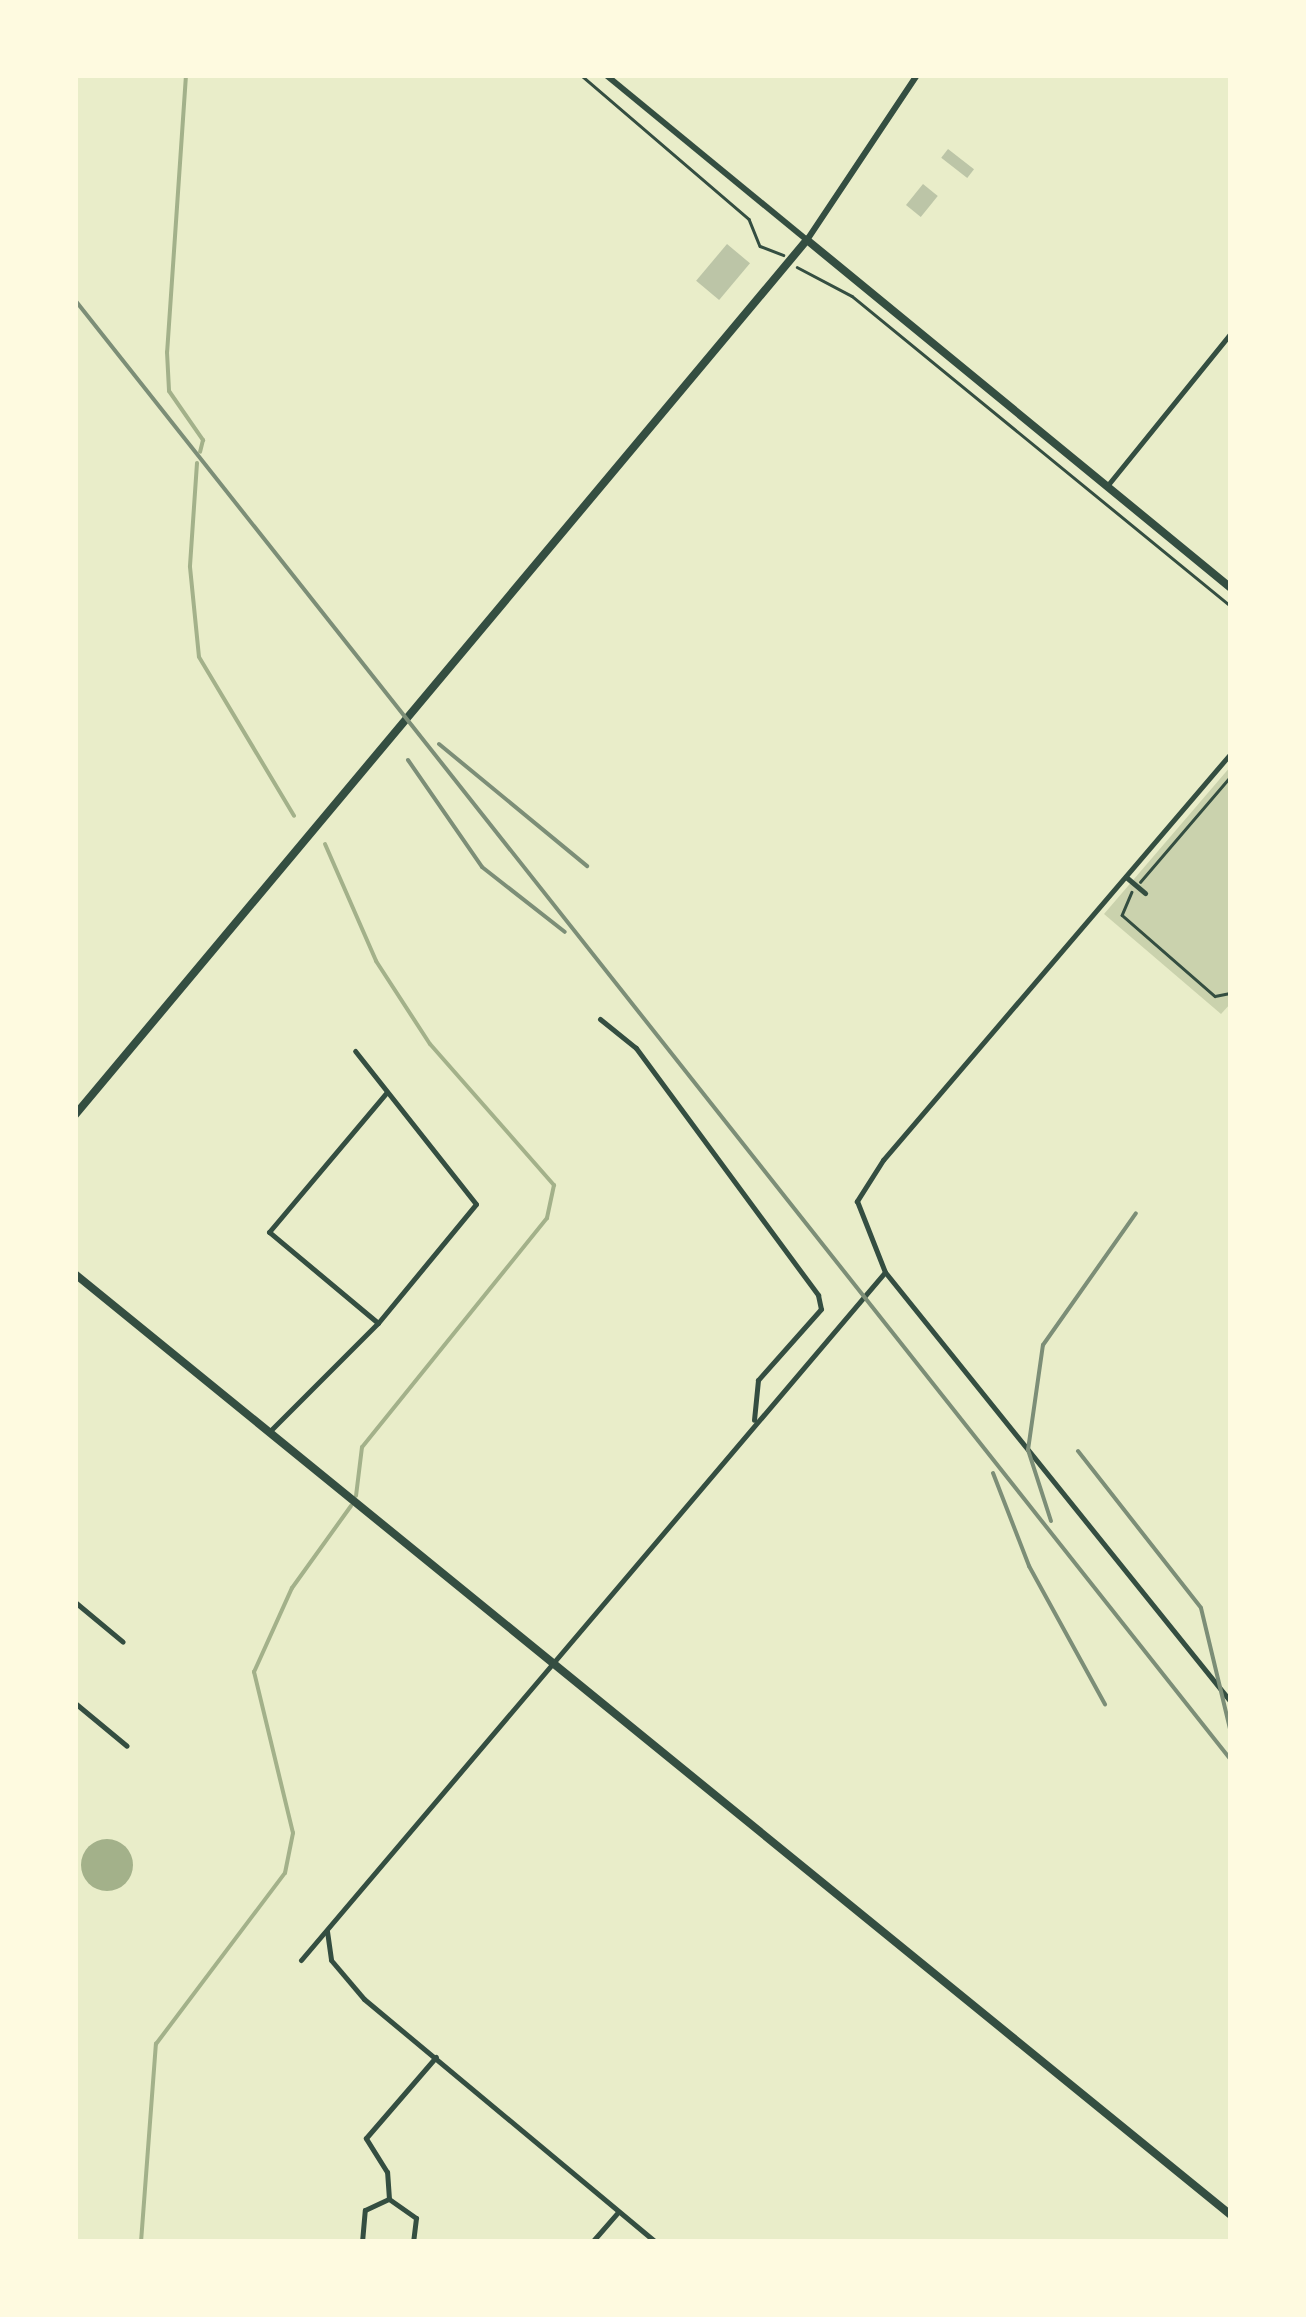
<!DOCTYPE html>
<html>
<head>
<meta charset="utf-8">
<style>
  body { margin:0 }
  #map { position:relative; width:1306px; height:2317px; overflow:hidden; background:#e9edc9; font-family:"DM Sans",sans-serif }
  div>[style] { position:absolute }
  .green>* { inset:0; background:#cad2ad }
  .water>* { inset:0; background:#a3b18a }
  .round { border-radius:50% }
  .stream>* { height:4px; margin:-2px; padding:0 2px; transform-origin:2px; border-radius:2px; background:#a3b18a }
  .building>* { inset:0; background:#bcc5a7; transform-origin:0 0 }
  .path>* { height:2.5px; margin:-1.25px; padding:0 1.25px; transform-origin:1.25px; border-radius:1.25px; background:#344e41 }
  .minor>* { height:5px; margin:-2.5px; padding:0 2.5px; transform-origin:2.5px; border-radius:2.5px; background:#344e41 }
  .tertiary>* { height:6px; margin:-3px; padding:0 3px; transform-origin:3px; border-radius:3px; background:#344e41 }
  .secondary>* { height:8px; margin:-4px; padding:0 4px; transform-origin:4px; border-radius:4px; background:#344e41 }
  .primary>* { height:8px; margin:-4px; padding:0 4px; transform-origin:4px; border-radius:4px; background:#344e41 }
  .rail>* { height:4px; margin:-2px; padding:0 2px; transform-origin:2px; border-radius:2px; background:#7c8e77 }
  span { translate:-50% -50%; white-space:nowrap; text-align:center; line-height:1.15; -webkit-text-stroke:10px #fefae0; paint-order:stroke }
  .frame { position:absolute; inset:0; border:78px solid #fefae0; pointer-events:none }
</style>
</head>
<body>
<div id="map">
  <div class="green">
    <i style="clip-path:polygon(1231px 766px,1231px 1003px,1221px 1014px,1104px 914px)"></i>
  </div>
  <div class="water">
    <i class="round" style="left:81px;top:1839px;width:52px;height:52px"></i>
  </div>
  <div class="stream">
    <i style="left:186px;top:75px;width:278px;rotate:93.9deg"></i>
    <i style="left:167px;top:352px;width:39px;rotate:87deg"></i>
    <i style="left:169px;top:391px;width:60px;rotate:55.2deg"></i>
    <i style="left:203px;top:440px;width:12px;rotate:104deg"></i>
    <i style="left:197px;top:463px;width:104px;rotate:93.9deg"></i>
    <i style="left:190px;top:567px;width:90px;rotate:84.3deg"></i>
    <i style="left:199px;top:657px;width:185px;rotate:59.1deg"></i>
    <i style="left:325px;top:844px;width:128px;rotate:66.4deg"></i>
    <i style="left:376px;top:961px;width:99px;rotate:57deg"></i>
    <i style="left:430px;top:1044px;width:188px;rotate:48.7deg"></i>
    <i style="left:554px;top:1185px;width:34px;rotate:102deg"></i>
    <i style="left:547px;top:1218px;width:294px;rotate:128.9deg"></i>
    <i style="left:362px;top:1447px;width:49px;rotate:97deg"></i>
    <i style="left:141px;top:2242px;width:199px;rotate:-85.7deg"></i>
    <i style="left:156px;top:2044px;width:214px;rotate:-53deg"></i>
    <i style="left:285px;top:1873px;width:41px;rotate:-78.7deg"></i>
    <i style="left:293px;top:1833px;width:166px;rotate:-103.6deg"></i>
    <i style="left:254px;top:1672px;width:92px;rotate:-65.7deg"></i>
    <i style="left:292px;top:1588px;width:101px;rotate:-54.3deg"></i>
  </div>
  <div class="building">
    <i style="left:948px;top:149px;width:33px;height:11px;rotate:38deg"></i>
    <i style="left:923px;top:184px;width:19px;height:27px;rotate:39deg"></i>
    <i style="left:727px;top:244px;width:30px;height:48px;rotate:40deg"></i>
  </div>
  <div class="path">
    <i style="left:581px;top:75px;width:221px;rotate:40.6deg"></i>
    <i style="left:749px;top:219px;width:29px;rotate:68deg"></i>
    <i style="left:760px;top:246px;width:25px;rotate:21deg"></i>
    <i style="left:797px;top:267px;width:62px;rotate:27.8deg"></i>
    <i style="left:852px;top:296px;width:490px;rotate:39.3deg"></i>
    <i style="left:1140px;top:882px;width:140px;rotate:-49.4deg"></i>
    <i style="left:1132px;top:892px;width:25px;rotate:113deg"></i>
    <i style="left:1122px;top:915px;width:123px;rotate:41.1deg"></i>
    <i style="left:1215px;top:996px;width:16px;rotate:-11deg"></i>
  </div>
  <div class="minor">
    <i style="left:1107px;top:486px;width:197px;rotate:-51deg"></i>
    <i style="left:1231px;top:753px;width:535px;rotate:130.53deg"></i>
    <i style="left:883px;top:1160px;width:49px;rotate:122.4deg"></i>
    <i style="left:857px;top:1201px;width:76px;rotate:68.5deg"></i>
    <i style="left:885px;top:1272px;width:552px;rotate:51.18deg"></i>
    <i style="left:1126px;top:877px;width:25px;rotate:40deg"></i>
    <i style="left:600px;top:1019px;width:46px;rotate:38.9deg"></i>
    <i style="left:636px;top:1048px;width:307px;rotate:53.6deg"></i>
    <i style="left:818px;top:1295px;width:14px;rotate:78deg"></i>
    <i style="left:821px;top:1309px;width:95px;rotate:131.6deg"></i>
    <i style="left:758px;top:1380px;width:40px;rotate:95.7deg"></i>
    <i style="left:378px;top:1323px;width:142px;rotate:-140.1deg"></i>
    <i style="left:269px;top:1232px;width:183px;rotate:-49.9deg"></i>
    <i style="left:269px;top:1432px;width:154px;rotate:-45deg"></i>
    <i style="left:378px;top:1323px;width:154px;rotate:-50.5deg"></i>
    <i style="left:476px;top:1204px;width:195px;rotate:-128.3deg"></i>
    <i style="left:75px;top:1602px;width:62px;rotate:39.8deg"></i>
    <i style="left:75px;top:1703px;width:67px;rotate:39.6deg"></i>
    <i style="left:327px;top:1931px;width:29px;rotate:82deg"></i>
    <i style="left:331px;top:1960px;width:51px;rotate:49.8deg"></i>
    <i style="left:364px;top:1999px;width:380px;rotate:39.8deg"></i>
    <i style="left:301px;top:1960px;width:902px;rotate:-49.67deg"></i>
    <i style="left:389px;top:2199px;width:27px;rotate:-94deg"></i>
    <i style="left:387px;top:2172px;width:40px;rotate:-122deg"></i>
    <i style="left:366px;top:2138px;width:107px;rotate:-49.2deg"></i>
    <i style="left:362px;top:2242px;width:32px;rotate:-85deg"></i>
    <i style="left:365px;top:2210px;width:26px;rotate:-25deg"></i>
    <i style="left:389px;top:2199px;width:33px;rotate:35deg"></i>
    <i style="left:416px;top:2218px;width:24px;rotate:97deg"></i>
    <i style="left:592px;top:2242px;width:40px;rotate:-49deg"></i>
  </div>
  <div class="tertiary">
    <i style="left:606px;top:75px;width:260px;rotate:39.4deg"></i>
    <i style="left:807px;top:240px;width:198px;rotate:-56.3deg"></i>
  </div>
  <div class="secondary">
    <i style="left:75px;top:1115px;width:1141px;rotate:-50.09deg"></i>
    <i style="left:807px;top:240px;width:549px;rotate:39.38deg"></i>
  </div>
  <div class="primary">
    <i style="left:75px;top:1274px;width:1491px;rotate:39.15deg"></i>
  </div>
  <div class="rail">
    <i style="left:75px;top:300px;width:1862px;rotate:51.63deg"></i>
    <i style="left:439px;top:744px;width:192px;rotate:39.5deg"></i>
    <i style="left:408px;top:760px;width:130px;rotate:55.3deg"></i>
    <i style="left:482px;top:867px;width:105px;rotate:38.1deg"></i>
    <i style="left:1078px;top:1451px;width:199px;rotate:51.9deg"></i>
    <i style="left:1201px;top:1608px;width:129px;rotate:76.5deg"></i>
    <i style="left:993px;top:1473px;width:100px;rotate:68.8deg"></i>
    <i style="left:1029px;top:1566px;width:158px;rotate:61.2deg"></i>
    <i style="left:1051px;top:1521px;width:75px;rotate:-107.9deg"></i>
    <i style="left:1028px;top:1450px;width:106px;rotate:-81.9deg"></i>
    <i style="left:1043px;top:1345px;width:161px;rotate:-54.8deg"></i>
  </div>
  <div class="frame"></div>
</div>
</body>
</html>
